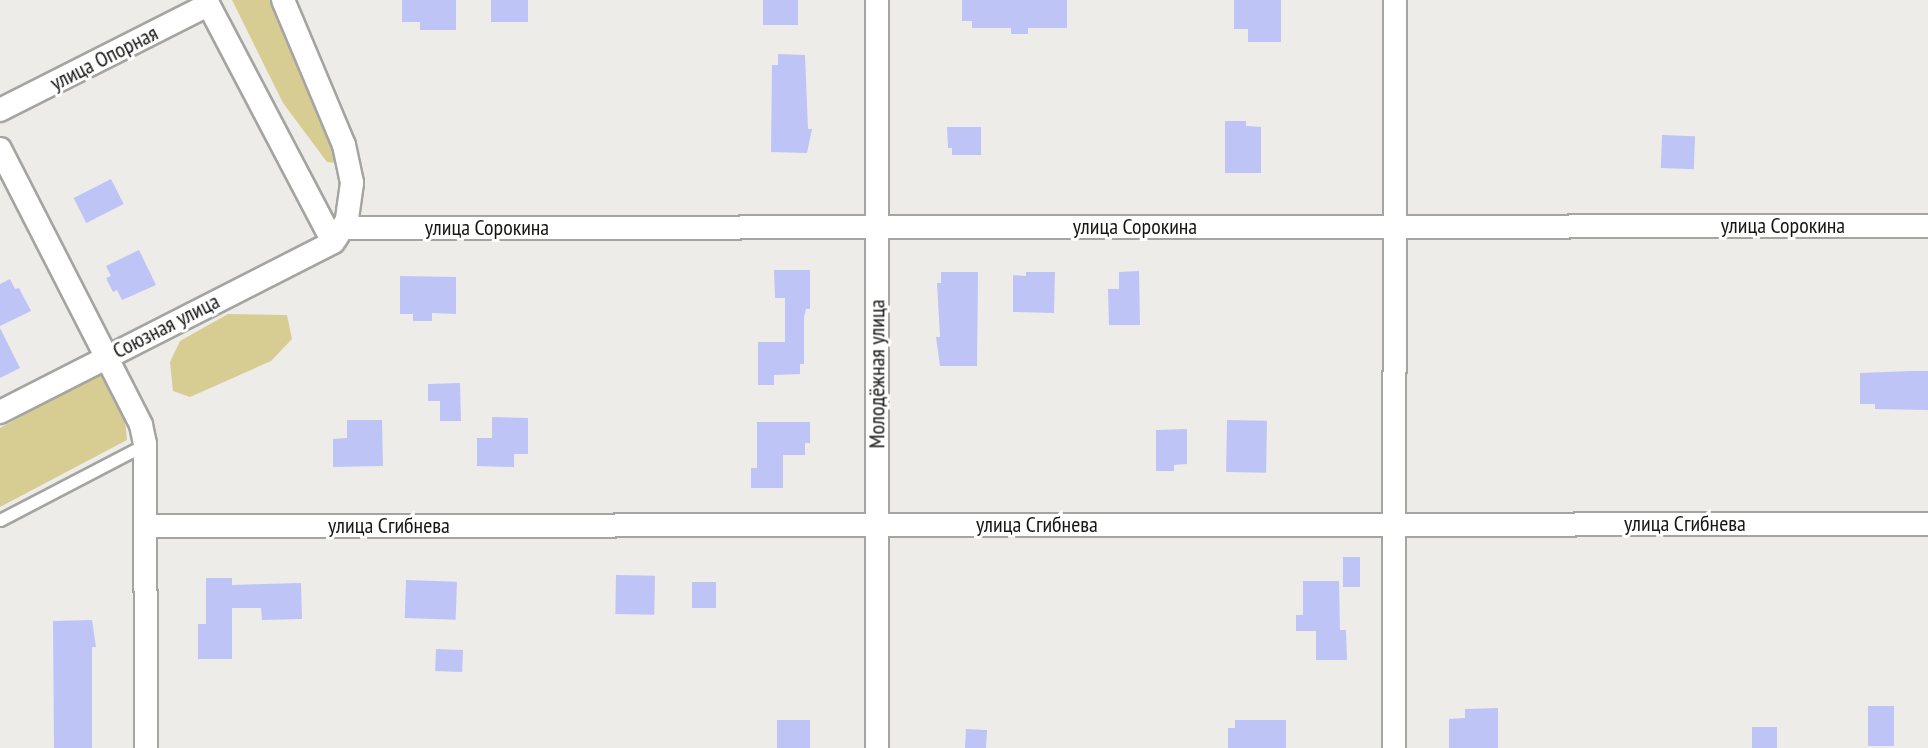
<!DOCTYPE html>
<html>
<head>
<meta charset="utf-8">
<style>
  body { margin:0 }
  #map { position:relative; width:1928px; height:748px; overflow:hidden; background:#edece9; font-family:"PT Sans Narrow",sans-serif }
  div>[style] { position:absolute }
  .green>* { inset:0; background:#d7cd93 }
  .building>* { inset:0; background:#bfc4f7; transform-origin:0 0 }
  .roads { filter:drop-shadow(2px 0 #a4a4a1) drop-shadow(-2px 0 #a4a4a1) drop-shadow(0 2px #a4a4a1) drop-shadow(0 -2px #a4a4a1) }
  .lane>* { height:11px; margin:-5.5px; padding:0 5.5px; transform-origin:5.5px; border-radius:5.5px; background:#fff }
  .street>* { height:22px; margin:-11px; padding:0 11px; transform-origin:11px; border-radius:11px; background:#fff }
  span { translate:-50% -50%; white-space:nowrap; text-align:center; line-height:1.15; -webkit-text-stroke:6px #fff; paint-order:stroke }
  .street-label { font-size:22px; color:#151514 }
</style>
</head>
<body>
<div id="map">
  <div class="green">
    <i style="clip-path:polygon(232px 0,279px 0,336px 145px,337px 163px,327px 162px,283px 103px)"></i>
    <i style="clip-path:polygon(228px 314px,287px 315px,292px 339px,271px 361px,190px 397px,173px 391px,170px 362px,180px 341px)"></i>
    <i style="clip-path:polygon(101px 373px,113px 388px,125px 420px,127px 440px,0 507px,0 428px)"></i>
  </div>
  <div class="building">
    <i style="clip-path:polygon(402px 0,456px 0,456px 30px,420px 30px,420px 22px,402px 22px)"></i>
    <i style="left:491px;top:0;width:37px;height:22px"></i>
    <i style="left:763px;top:0;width:35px;height:25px"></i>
    <i style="clip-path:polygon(962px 0,1067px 0,1067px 28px,1028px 28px,1028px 34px,1011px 34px,1011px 28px,972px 28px,972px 21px,962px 21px)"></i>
    <i style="clip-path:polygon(1234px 0,1281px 0,1281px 42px,1248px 42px,1248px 29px,1234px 29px)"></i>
    <i style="clip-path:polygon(778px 54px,805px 55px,808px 129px,812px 129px,807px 153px,771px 152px,772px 65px,778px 65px)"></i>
    <i style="clip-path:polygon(1225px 121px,1246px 121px,1246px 126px,1261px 127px,1261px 173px,1225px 173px)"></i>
    <i style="clip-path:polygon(947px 127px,981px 127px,981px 155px,952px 155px,952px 148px,948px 148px)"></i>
    <i style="left:1662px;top:135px;width:33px;height:33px;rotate:2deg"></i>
    <i style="left:111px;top:179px;width:28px;height:42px;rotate:63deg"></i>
    <i style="clip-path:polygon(139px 250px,156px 285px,122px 300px,117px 290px,113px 292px,106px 278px,111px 276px,106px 266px)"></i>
    <i style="clip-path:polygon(774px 270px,810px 270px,810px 309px,806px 309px,804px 317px,804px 364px,800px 364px,800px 374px,774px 375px,774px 385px,758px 385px,758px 342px,785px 342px,785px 298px,775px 298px)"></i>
    <i style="clip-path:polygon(1139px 271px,1140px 325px,1109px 325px,1108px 289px,1119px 289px,1119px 272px)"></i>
    <i style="clip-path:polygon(941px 272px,978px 272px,977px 366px,940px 366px,936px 337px,940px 337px,937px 283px,941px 283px)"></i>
    <i style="clip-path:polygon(1026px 272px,1055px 272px,1054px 313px,1013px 312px,1013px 275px,1026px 276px)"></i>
    <i style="clip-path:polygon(400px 276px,456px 277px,456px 314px,432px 313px,432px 321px,413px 321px,413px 314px,400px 314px)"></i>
    <i style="clip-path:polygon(10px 279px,15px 289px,19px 288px,31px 311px,0 326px,0 284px)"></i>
    <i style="clip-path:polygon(0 328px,20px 368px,0 378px)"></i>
    <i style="clip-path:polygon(1911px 371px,1928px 371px,1928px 410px,1875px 409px,1875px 404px,1860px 404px,1860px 373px)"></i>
    <i style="clip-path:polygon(460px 383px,461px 421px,440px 421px,440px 401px,428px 401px,428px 384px)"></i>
    <i style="clip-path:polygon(492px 417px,528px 418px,528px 454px,514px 454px,514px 467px,477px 466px,477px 438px,492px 438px)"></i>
    <i style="clip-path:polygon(347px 420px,382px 420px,383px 466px,333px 467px,333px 439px,347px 438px)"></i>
    <i style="left:1227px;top:420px;width:40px;height:52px;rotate:1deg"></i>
    <i style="clip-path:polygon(757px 422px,810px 422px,810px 443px,805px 443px,805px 455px,783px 455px,783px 488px,751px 488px,751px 468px,757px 468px)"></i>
    <i style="clip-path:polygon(1187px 429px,1187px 464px,1174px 465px,1174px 471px,1156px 471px,1156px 430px)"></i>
    <i style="left:1343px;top:557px;width:17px;height:30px"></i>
    <i style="left:616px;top:575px;width:39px;height:39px;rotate:1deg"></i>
    <i style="clip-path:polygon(206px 578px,232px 578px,232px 585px,301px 583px,302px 619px,262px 620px,261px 608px,232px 608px,232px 659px,198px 659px,198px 624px,206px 624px)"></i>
    <i style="left:406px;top:580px;width:51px;height:38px;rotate:2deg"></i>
    <i style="clip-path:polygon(1303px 581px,1339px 581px,1340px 630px,1346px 630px,1347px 660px,1316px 660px,1316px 631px,1296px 631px,1296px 615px,1303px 615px)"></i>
    <i style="left:692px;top:582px;width:24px;height:26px"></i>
    <i style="clip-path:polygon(92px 620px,96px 647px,92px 647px,92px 748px,54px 748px,53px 621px)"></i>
    <i style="left:436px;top:649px;width:27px;height:22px;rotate:2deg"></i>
    <i style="left:1868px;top:706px;width:26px;height:40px"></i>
    <i style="clip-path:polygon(1498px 708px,1498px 748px,1449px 748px,1449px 719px,1465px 718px,1465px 709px)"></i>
    <i style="left:777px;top:720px;width:33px;height:28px"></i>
    <i style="clip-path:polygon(1235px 720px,1286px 720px,1286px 748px,1228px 748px,1228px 728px,1235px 728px)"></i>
    <i style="left:1752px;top:727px;width:25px;height:21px"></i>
    <i style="left:966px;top:729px;width:21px;height:19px;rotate:3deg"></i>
  </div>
  <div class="roads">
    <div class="lane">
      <i style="left:0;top:520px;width:162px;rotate:-27.5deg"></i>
    </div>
    <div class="street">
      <i style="left:206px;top:0;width:273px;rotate:62.3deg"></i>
      <i style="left:283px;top:0;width:157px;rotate:67.2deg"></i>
      <i style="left:344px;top:145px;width:39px;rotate:78deg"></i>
      <i style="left:352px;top:183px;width:37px;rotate:98deg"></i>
      <i style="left:347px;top:220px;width:21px;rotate:121deg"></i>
      <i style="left:877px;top:0;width:748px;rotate:90deg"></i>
      <i style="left:0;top:110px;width:233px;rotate:-26.8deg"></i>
      <i style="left:0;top:149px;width:310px;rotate:62.9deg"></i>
      <i style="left:141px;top:425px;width:19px;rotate:78deg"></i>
      <i style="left:145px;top:444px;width:304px;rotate:89.8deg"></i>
      <i style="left:342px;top:228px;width:1586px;rotate:-0.07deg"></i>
      <i style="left:0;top:412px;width:374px;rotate:-27deg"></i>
      <i style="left:145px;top:526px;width:1783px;rotate:-0.06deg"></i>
      <i style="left:1394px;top:748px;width:748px;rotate:-89.92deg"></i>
    </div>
  </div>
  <div class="street-label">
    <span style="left:104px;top:58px;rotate:-27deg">улица Опорная</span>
    <span style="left:1783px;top:226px">улица Сорокина</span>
    <span style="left:1135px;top:227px">улица Сорокина</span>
    <span style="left:487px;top:228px">улица Сорокина</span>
    <span style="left:166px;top:326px;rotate:-27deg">Союзная улица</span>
    <span style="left:877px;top:374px;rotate:-90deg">Молодёжная улица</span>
    <span style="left:1685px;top:524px">улица Сгибнева</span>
    <span style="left:1037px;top:525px">улица Сгибнева</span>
    <span style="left:389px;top:526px">улица Сгибнева</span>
  </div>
</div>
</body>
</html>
